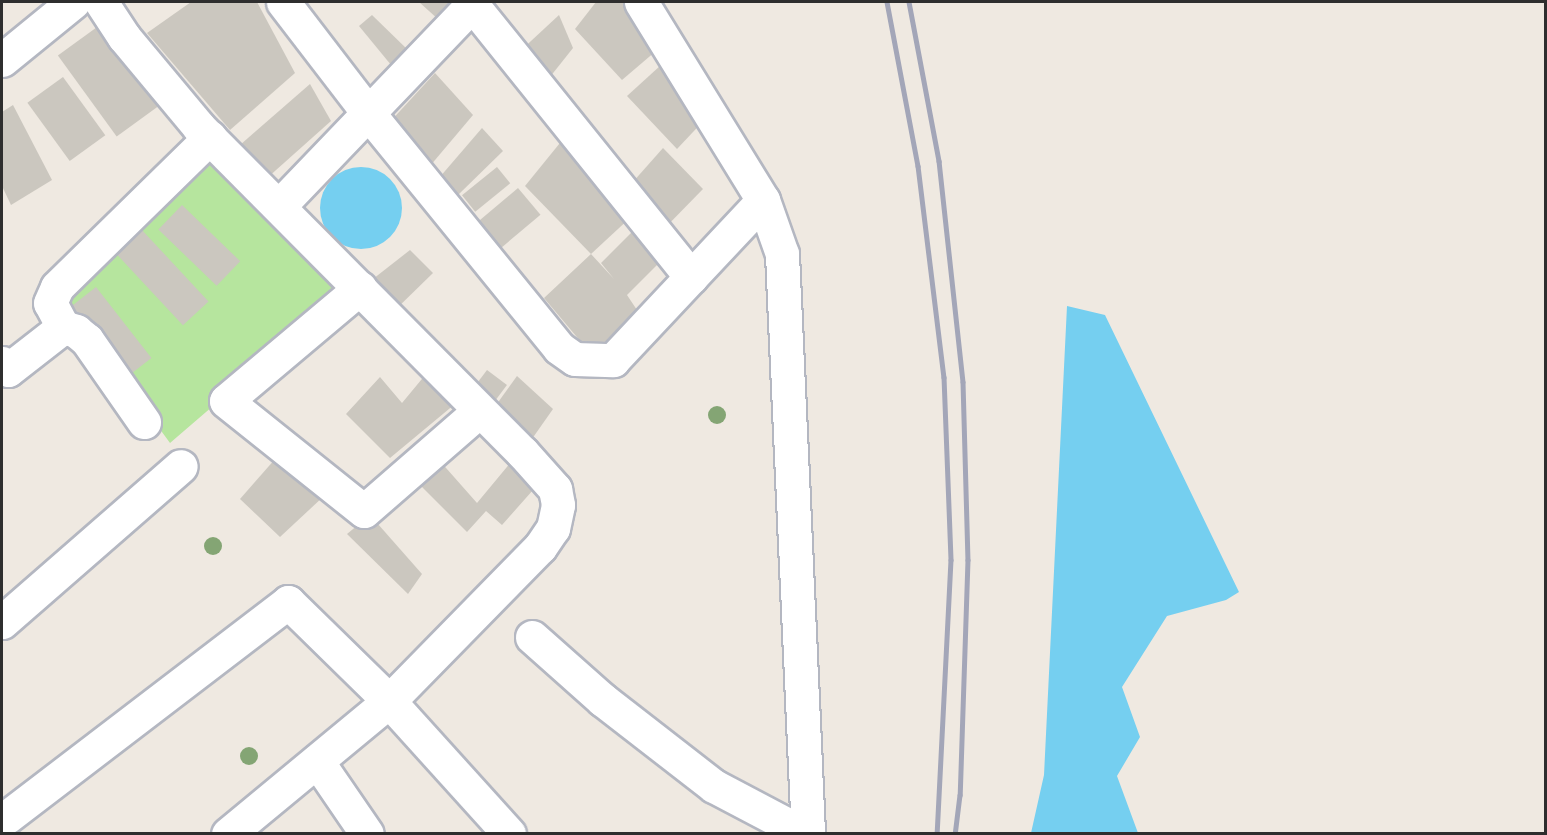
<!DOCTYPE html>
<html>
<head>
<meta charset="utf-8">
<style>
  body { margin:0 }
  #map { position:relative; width:1547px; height:835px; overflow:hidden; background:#efe9e1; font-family:Mulish,sans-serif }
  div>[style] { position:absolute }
  .green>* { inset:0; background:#b6e59e }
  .water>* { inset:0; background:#75cff0 }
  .round { border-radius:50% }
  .building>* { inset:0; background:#cbc7bf; transform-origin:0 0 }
  .roads { filter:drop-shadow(2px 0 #b4b7c1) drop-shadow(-2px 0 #b4b7c1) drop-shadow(0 2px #b4b7c1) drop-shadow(0 -2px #b4b7c1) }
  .minor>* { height:33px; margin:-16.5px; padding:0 16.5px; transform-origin:16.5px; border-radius:16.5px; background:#fff }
  .rail>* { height:4.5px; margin:-2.25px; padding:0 2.25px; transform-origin:2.25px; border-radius:2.25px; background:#a3a6b8 }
  .trees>* { width:18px; height:18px; margin:-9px; border-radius:50%; background:#84a574 }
  span { translate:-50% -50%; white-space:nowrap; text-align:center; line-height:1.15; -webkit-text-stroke:4.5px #fff; paint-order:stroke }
  .frame { position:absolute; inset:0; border:3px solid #2e2e2e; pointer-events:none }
</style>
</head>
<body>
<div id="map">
  <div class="green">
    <i style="clip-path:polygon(211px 147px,349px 289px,170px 443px,98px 344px,53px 300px)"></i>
  </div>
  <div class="water">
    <i class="round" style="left:320px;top:167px;width:82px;height:82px"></i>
    <i style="clip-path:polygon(1067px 306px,1105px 315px,1239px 592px,1226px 600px,1167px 616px,1122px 687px,1140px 737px,1117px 776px,1138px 833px,1031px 833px,1044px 775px)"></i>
  </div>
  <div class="building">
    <i style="clip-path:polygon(191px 2px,257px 2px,295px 73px,230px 130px,147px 33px)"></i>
    <i style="clip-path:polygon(419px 2px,449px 2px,454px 7px,439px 20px)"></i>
    <i style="clip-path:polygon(596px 2px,629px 2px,663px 45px,622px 80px,575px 29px)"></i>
    <i style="clip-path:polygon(372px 15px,409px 51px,396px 71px,359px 26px)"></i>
    <i style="clip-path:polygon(559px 15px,573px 48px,542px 87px,517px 54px)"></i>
    <i style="left:104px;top:22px;width:100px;height:57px;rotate:54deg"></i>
    <i style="clip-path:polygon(672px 55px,709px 115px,677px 149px,627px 96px)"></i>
    <i style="clip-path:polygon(435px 73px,473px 115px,430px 166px,388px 124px)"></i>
    <i style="left:63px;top:77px;width:72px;height:44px;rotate:54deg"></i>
    <i style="clip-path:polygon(310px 84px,331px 121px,266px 179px,240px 145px)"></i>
    <i style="clip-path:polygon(13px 105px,52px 180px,11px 205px,2px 186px,2px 112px)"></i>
    <i style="clip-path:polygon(482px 128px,503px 151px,458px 195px,439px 178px)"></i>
    <i style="clip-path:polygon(564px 138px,632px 216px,591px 254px,525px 186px)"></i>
    <i style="clip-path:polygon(663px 148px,703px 189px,659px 234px,624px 192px)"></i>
    <i style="left:497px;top:167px;width:21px;height:45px;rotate:51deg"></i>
    <i style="left:518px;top:188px;width:35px;height:57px;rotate:50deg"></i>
    <i style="left:182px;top:205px;width:81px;height:34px;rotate:44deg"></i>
    <i style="left:141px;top:229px;width:99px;height:35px;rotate:47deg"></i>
    <i style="clip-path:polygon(635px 229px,664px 258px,627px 295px,641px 316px,592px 355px,544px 298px,591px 254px,614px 279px,601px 263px)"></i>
    <i style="clip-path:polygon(410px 250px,433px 273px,391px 314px,364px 286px)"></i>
    <i style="left:96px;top:287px;width:90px;height:36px;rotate:52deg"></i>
    <i style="clip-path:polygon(431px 368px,461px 399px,390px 458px,346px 414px,380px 377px,402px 403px)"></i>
    <i style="left:487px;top:370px;width:25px;height:31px;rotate:37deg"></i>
    <i style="clip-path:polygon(517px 376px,553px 409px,527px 446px,491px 412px)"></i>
    <i style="clip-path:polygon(516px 456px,541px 481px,502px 525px,486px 511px,467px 532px,415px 480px,439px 460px,477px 503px)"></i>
    <i style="clip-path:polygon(276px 458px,324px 496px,280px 537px,240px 499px)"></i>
    <i style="clip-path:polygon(370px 515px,422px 574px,408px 594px,347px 534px)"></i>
  </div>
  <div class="roads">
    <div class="minor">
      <i style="left:101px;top:2px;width:42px;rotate:56.7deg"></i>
      <i style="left:124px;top:37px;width:117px;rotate:50.2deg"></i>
      <i style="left:199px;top:127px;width:458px;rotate:45.2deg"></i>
      <i style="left:522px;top:452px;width:50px;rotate:48.3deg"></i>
      <i style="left:555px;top:489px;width:16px;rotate:79deg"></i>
      <i style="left:558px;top:505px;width:24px;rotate:102deg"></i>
      <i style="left:553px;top:528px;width:23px;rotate:124deg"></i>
      <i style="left:540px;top:547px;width:216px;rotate:134.4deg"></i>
      <i style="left:389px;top:701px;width:209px;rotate:140.4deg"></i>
      <i style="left:283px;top:2px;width:141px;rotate:52.5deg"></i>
      <i style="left:369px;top:114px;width:301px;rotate:50.9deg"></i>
      <i style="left:559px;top:348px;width:19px;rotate:35deg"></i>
      <i style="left:575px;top:359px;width:38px;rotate:2deg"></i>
      <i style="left:613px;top:360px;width:219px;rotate:-46.8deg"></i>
      <i style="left:470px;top:2px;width:353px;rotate:51.2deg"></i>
      <i style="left:641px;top:2px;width:233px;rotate:58.4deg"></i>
      <i style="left:763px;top:200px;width:57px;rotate:70.6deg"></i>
      <i style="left:782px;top:254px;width:581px;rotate:87.43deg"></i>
      <i style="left:2px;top:60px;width:92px;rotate:-39.2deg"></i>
      <i style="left:280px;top:205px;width:281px;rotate:-46.2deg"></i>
      <i style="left:360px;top:288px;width:175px;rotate:139.9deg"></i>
      <i style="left:226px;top:401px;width:176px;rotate:38.6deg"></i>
      <i style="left:364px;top:511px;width:152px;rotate:-41deg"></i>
      <i style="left:63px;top:327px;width:27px;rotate:-118deg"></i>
      <i style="left:50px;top:303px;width:17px;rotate:-66deg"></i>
      <i style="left:57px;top:287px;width:214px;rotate:-44.4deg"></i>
      <i style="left:2px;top:363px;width:9px;rotate:49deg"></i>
      <i style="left:8px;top:370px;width:70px;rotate:-38deg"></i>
      <i style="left:63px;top:327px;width:14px;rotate:17deg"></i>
      <i style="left:76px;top:331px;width:14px;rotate:39deg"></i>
      <i style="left:87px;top:340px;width:100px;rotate:55.2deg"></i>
      <i style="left:2px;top:622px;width:237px;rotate:-41.1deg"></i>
      <i style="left:532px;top:637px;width:95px;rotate:41.6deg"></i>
      <i style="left:603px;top:700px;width:140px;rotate:37.8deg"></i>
      <i style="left:714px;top:786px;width:103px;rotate:27.8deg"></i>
      <i style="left:317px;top:761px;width:88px;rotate:55.6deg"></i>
      <i style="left:7px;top:817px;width:354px;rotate:-37.4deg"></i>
      <i style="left:288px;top:602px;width:141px;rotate:44.4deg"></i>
      <i style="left:389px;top:701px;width:179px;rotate:47.9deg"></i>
    </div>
  </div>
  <div class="rail">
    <i style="left:887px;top:2px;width:167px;rotate:79.3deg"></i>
    <i style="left:918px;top:166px;width:213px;rotate:83deg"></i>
    <i style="left:944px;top:377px;width:183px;rotate:87.8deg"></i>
    <i style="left:951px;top:560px;width:274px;rotate:92.9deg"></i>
    <i style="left:909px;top:2px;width:162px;rotate:79.3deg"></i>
    <i style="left:939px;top:161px;width:222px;rotate:83.8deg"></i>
    <i style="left:963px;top:382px;width:178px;rotate:88.4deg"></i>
    <i style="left:968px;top:560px;width:235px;rotate:91.9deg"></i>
    <i style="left:960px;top:795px;width:39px;rotate:97deg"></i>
  </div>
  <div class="trees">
    <i style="left:717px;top:415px"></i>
    <i style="left:213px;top:546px"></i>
    <i style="left:249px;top:756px"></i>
  </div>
  <div class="frame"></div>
</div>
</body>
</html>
